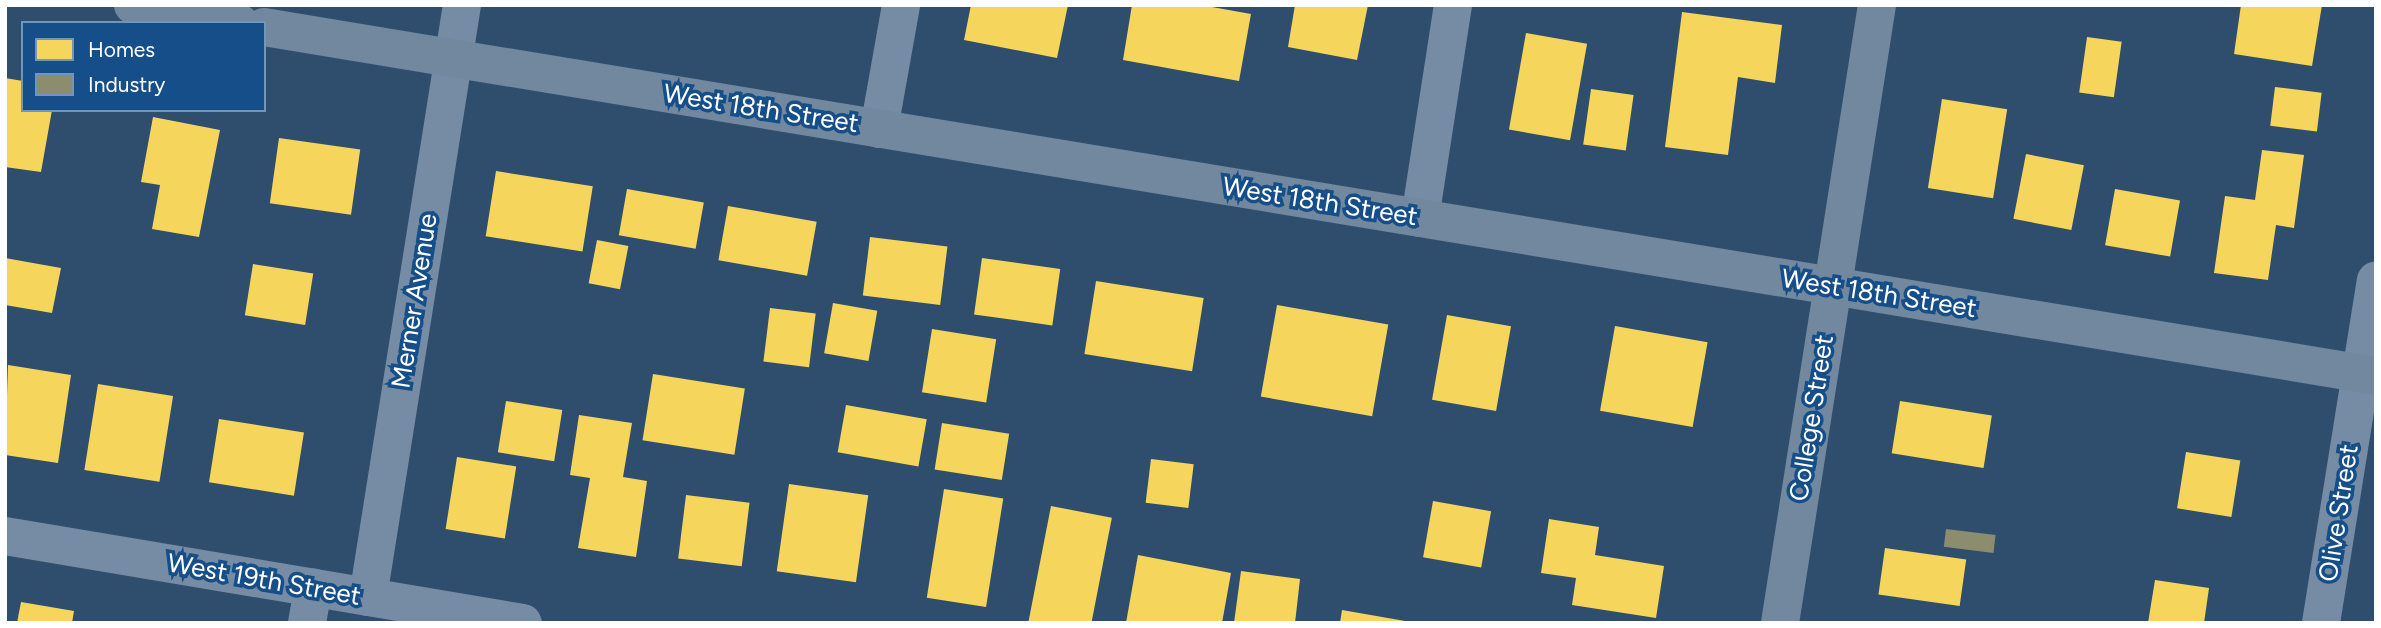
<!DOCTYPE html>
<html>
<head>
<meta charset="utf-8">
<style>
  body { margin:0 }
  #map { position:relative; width:2381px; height:628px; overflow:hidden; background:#2f4e6e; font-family:Figtree,sans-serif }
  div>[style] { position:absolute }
  .homes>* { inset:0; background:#f6d55c; transform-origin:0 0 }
  .industry>* { inset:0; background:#8c8c6e; transform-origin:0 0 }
  .street>* { height:38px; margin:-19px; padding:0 19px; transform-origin:19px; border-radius:19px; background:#768ca4 }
  .secondary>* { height:38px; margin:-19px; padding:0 19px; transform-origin:19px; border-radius:19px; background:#71889f }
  span { translate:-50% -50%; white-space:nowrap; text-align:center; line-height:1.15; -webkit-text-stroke:7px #154e88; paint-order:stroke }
  .street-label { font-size:26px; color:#fff }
  .frame { position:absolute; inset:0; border:7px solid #fff; pointer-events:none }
  .legend { position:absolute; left:21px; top:21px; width:245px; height:91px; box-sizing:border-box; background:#154e88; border:2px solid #7395b8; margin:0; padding:9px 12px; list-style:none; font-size:21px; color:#fff }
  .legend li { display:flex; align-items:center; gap:14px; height:35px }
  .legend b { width:35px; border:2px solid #7395b8 }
</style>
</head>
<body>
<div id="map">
  <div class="homes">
    <i style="clip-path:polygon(971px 5px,1068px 5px,1057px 58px,964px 40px)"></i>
    <i style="clip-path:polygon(1132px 5px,1201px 5px,1251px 14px,1239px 81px,1123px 60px)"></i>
    <i style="clip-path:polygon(1295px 5px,1368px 5px,1357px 60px,1288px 47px)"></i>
    <i style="clip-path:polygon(2241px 5px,2322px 5px,2312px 66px,2234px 54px)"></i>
    <i style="clip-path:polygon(1682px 12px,1782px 25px,1775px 83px,1738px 77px,1728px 155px,1665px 147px)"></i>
    <i style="left:1526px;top:33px;width:62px;height:98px;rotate:10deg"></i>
    <i style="left:2087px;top:37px;width:35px;height:56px;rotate:8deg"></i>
    <i style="clip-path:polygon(5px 78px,23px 81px,23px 110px,52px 110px,41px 172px,5px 167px)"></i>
    <i style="left:2275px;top:87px;width:47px;height:39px;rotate:7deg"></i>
    <i style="left:1591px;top:89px;width:43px;height:56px;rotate:8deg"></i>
    <i style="left:1942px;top:99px;width:66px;height:90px;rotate:9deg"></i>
    <i style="clip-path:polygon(153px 117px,220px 130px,199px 237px,152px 229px,160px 185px,141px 182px)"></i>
    <i style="left:279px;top:138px;width:82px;height:66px;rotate:8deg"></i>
    <i style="clip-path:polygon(2262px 150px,2304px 155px,2294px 228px,2276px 225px,2268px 280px,2214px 273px,2225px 196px,2255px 200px)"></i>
    <i style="left:2026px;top:154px;width:59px;height:66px;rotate:11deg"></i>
    <i style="left:496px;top:171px;width:98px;height:66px;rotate:9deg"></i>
    <i style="left:627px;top:189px;width:78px;height:47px;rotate:10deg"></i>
    <i style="left:2115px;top:189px;width:66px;height:57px;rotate:10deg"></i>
    <i style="left:728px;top:206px;width:90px;height:55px;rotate:10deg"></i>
    <i style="left:870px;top:237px;width:78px;height:59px;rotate:7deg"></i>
    <i style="left:597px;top:240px;width:32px;height:44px;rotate:11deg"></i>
    <i style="clip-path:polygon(5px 258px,61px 268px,52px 313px,5px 305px)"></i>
    <i style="left:982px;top:258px;width:79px;height:57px;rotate:8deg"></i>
    <i style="left:253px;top:264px;width:61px;height:52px;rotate:9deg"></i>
    <i style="left:1096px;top:281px;width:109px;height:74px;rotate:9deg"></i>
    <i style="left:833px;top:303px;width:45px;height:51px;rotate:10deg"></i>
    <i style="left:1277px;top:305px;width:113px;height:93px;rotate:10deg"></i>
    <i style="left:770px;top:308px;width:46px;height:54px;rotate:7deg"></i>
    <i style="left:1447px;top:315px;width:65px;height:86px;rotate:10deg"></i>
    <i style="left:1615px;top:326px;width:94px;height:86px;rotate:10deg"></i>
    <i style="left:932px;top:329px;width:65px;height:64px;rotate:9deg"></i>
    <i style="clip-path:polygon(8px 365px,71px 375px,58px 463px,5px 455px)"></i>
    <i style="left:653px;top:374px;width:93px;height:67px;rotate:9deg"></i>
    <i style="left:98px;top:384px;width:76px;height:87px;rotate:9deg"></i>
    <i style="left:506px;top:401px;width:57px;height:52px;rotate:9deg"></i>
    <i style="left:1900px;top:401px;width:93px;height:53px;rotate:9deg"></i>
    <i style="left:846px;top:405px;width:82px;height:48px;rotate:10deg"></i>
    <i style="clip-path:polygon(579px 415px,632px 423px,623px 477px,647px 481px,636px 557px,578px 548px,590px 478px,570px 475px)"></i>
    <i style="left:219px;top:419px;width:86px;height:64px;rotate:9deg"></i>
    <i style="left:942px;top:423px;width:68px;height:47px;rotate:9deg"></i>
    <i style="left:2186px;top:452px;width:55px;height:57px;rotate:9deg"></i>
    <i style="left:457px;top:457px;width:60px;height:73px;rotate:9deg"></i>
    <i style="left:1151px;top:459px;width:43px;height:44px;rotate:7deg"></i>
    <i style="left:789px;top:484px;width:80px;height:88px;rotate:8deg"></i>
    <i style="left:944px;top:489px;width:60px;height:110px;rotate:9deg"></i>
    <i style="left:686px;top:495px;width:64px;height:64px;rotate:7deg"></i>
    <i style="left:1433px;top:501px;width:59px;height:57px;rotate:10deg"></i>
    <i style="left:1051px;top:506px;width:62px;height:119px;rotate:11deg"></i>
    <i style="clip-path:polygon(1549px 519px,1599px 527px,1595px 555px,1664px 566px,1656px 618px,1572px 605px,1576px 578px,1541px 573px)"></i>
    <i style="left:1885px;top:548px;width:82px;height:47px;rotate:8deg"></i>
    <i style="clip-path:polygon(1138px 555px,1231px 573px,1222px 623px,1126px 623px)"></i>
    <i style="clip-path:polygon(1241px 571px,1300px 579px,1295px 623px,1234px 623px)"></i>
    <i style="clip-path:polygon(2155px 580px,2209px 588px,2204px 623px,2148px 623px)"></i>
    <i style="clip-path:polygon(21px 602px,74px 611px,72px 623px,17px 623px)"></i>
    <i style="clip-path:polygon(1342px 610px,1405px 621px,1405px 623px,1340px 623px)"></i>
  </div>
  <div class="industry">
    <i style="left:1946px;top:529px;width:50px;height:18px;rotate:7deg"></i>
  </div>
  <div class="street">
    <i style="left:879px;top:129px;width:126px;rotate:-79.9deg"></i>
    <i style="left:1420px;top:218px;width:216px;rotate:-81.2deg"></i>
    <i style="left:5px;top:536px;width:525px;rotate:9.53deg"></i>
    <i style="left:368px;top:597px;width:599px;rotate:-80.98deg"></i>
    <i style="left:307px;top:623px;width:36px;rotate:-80deg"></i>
    <i style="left:2321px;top:623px;width:347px;rotate:-80.9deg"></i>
  </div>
  <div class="secondary">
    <i style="left:133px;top:5px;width:108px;rotate:9.6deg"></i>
    <i style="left:264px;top:27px;width:2141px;rotate:9.38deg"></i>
    <i style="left:1780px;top:623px;width:626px;rotate:-81.08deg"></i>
  </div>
  <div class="street-label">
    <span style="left:761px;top:109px;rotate:9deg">West 18th Street</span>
    <span style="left:1320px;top:202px;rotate:9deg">West 18th Street</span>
    <span style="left:1879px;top:294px;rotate:9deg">West 18th Street</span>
    <span style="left:415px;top:301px;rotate:-81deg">Merner Avenue</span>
    <span style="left:1812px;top:418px;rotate:-81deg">College Street</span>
    <span style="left:2339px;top:513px;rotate:-81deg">Olive Street</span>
    <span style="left:264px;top:580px;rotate:10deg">West 19th Street</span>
  </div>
  <div class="frame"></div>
  <ul class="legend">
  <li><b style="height:19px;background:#f6d55c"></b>Homes</li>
  <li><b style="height:19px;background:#8c8c6e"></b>Industry</li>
  </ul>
</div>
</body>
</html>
